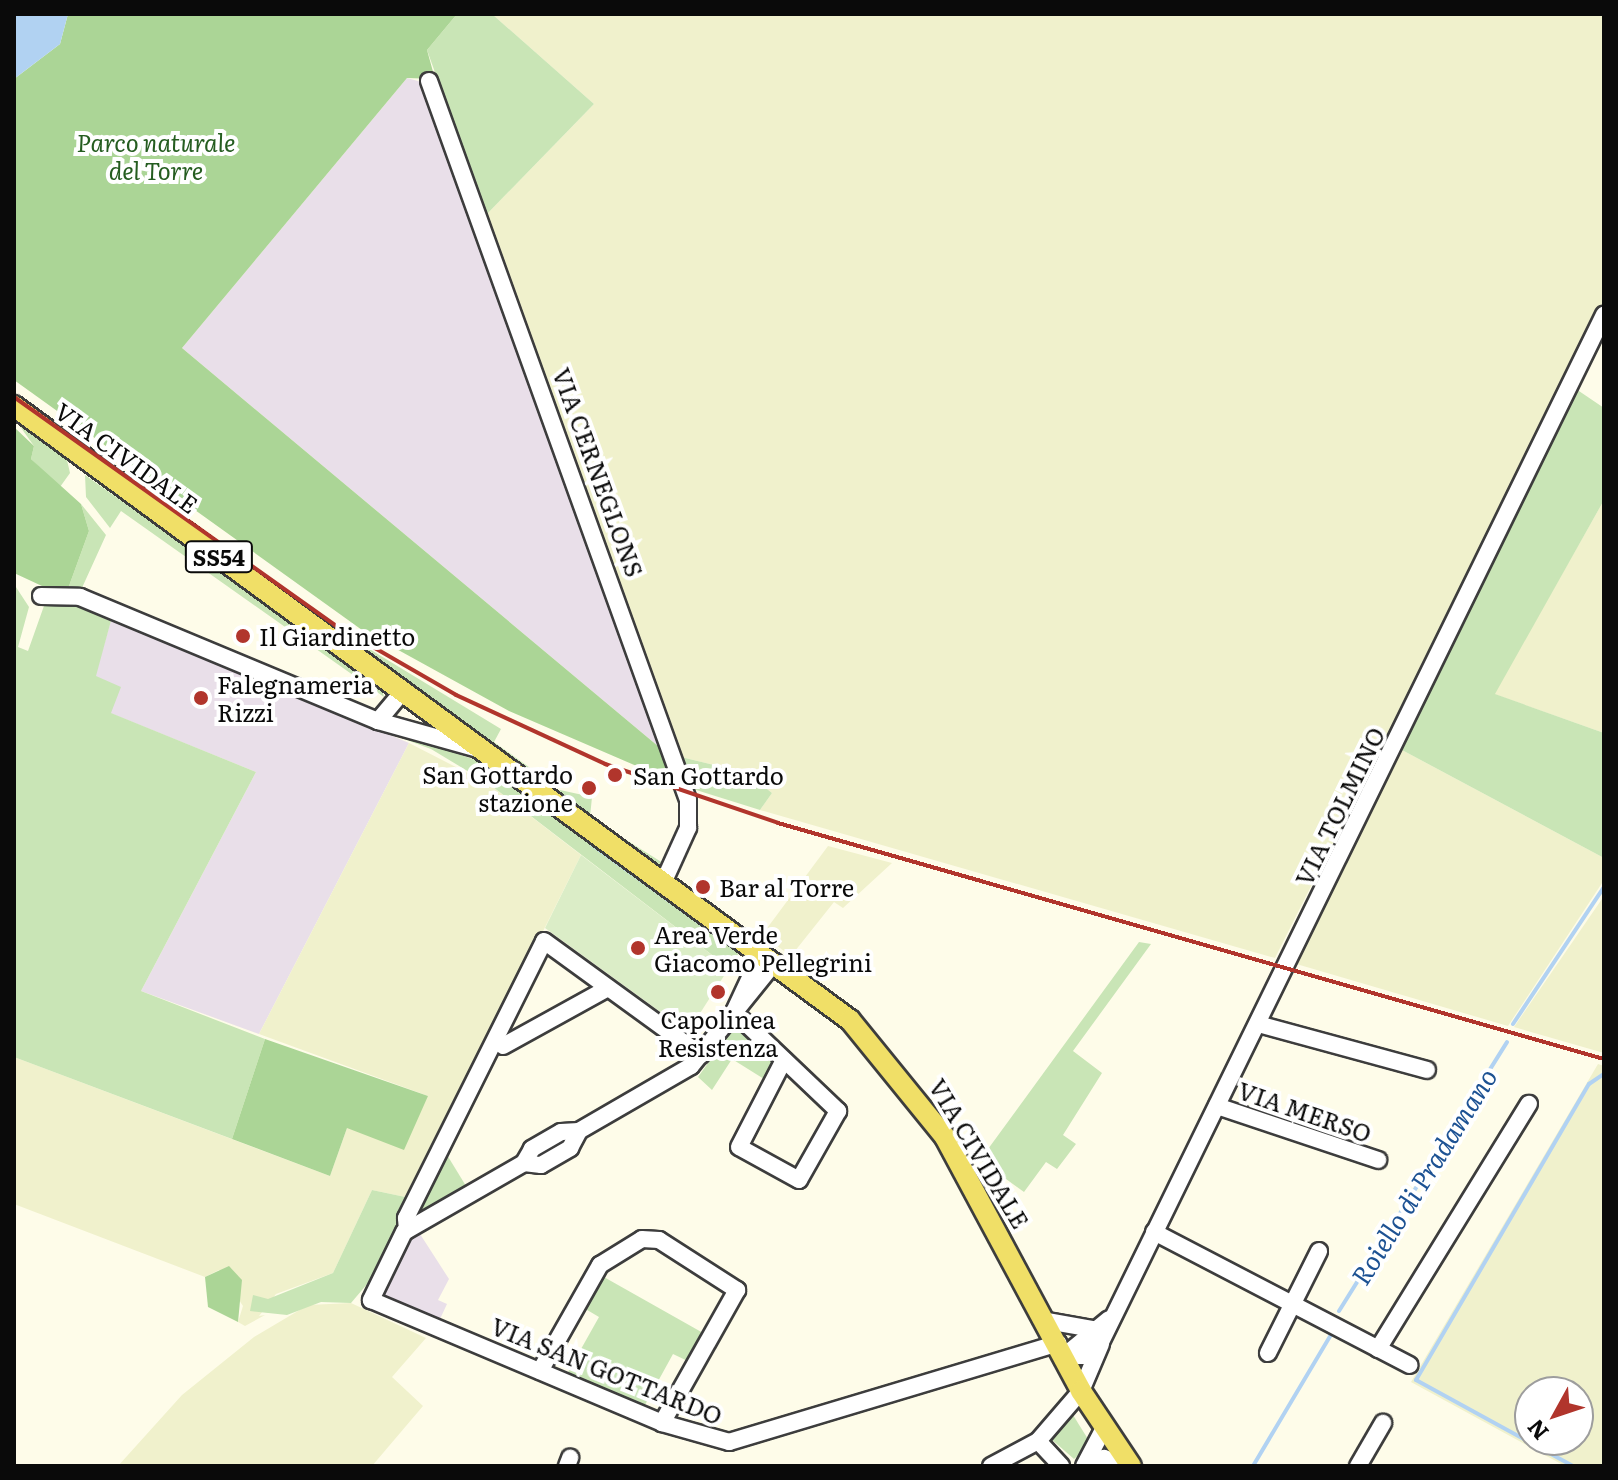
<!DOCTYPE html>
<html>
<head>
<meta charset="utf-8">
<style>
  body { margin:0 }
  #map { position:relative; width:1618px; height:1480px; overflow:hidden; background:#fefce9; font-family:Literata,serif }
  div>[style] { position:absolute }
  .industrial>* { inset:0; background:#e9dfe9 }
  .farmland>* { inset:0; background:#f0f1cc }
  .green>* { inset:0; background:#c9e5b6 }
  .forest>* { inset:0; background:#abd596 }
  .pitch>* { inset:0; background:#dbedc7 }
  .water>* { inset:0; background:#b1d2f2 }
  .stream>* { height:4px; margin:-2px; padding:0 2px; transform-origin:2px; border-radius:2px; background:#b1d2f2 }
  .roads { filter:drop-shadow(2px 0 #3d3d3d) drop-shadow(-2px 0 #3d3d3d) drop-shadow(0 2px #3d3d3d) drop-shadow(0 -2px #3d3d3d) }
  .minor>* { height:16px; margin:-8px; padding:0 8px; transform-origin:8px; border-radius:8px; background:#fff }
  .major>* { height:20px; margin:-10px; padding:0 10px; transform-origin:10px; border-radius:10px; background:#f0df67 }
  .rail>* { height:4px; margin:-2px; padding:0 2px; transform-origin:2px; border-radius:2px; background:#b1352c }
  .dots>* { width:22px; height:22px; translate:-50% -50%; box-sizing:border-box; border:4px solid #fff; border-radius:50% }
  span { translate:-50% -50%; white-space:nowrap; text-align:center; line-height:1.15; -webkit-text-stroke:8px #fff; paint-order:stroke }
  .shield-label span { padding:2px 6px; background:#fff; border:2px solid; border-radius:6px; -webkit-text-stroke-width:0 }
  .shield-label { font-size:22px; color:#0a0a0a; font-weight:700 }
  .park-label { font-size:24px; color:#255d20; font-style:italic }
  .street-label { font-size:24px; color:#0a0a0a }
  .poi-label { font-size:24px; color:#0a0a0a }
  .left { translate:0 -50%; text-align:left }
  .right { translate:-100% -50%; text-align:right }
  .water-label { font-size:26px; color:#1d5293; font-style:italic }
  .frame { position:absolute; inset:0; border:16px solid #0a0a0a; pointer-events:none }
  .north { position:absolute; left:1514px; top:1376px; width:80px; height:80px; box-sizing:border-box; background:#fff; border:2px solid #9d9d9d; border-radius:50%; rotate:230deg; font-size:22px; font-weight:700; line-height:32px; text-align:center; color:#0a0a0a }
  .north::after { content:''; display:block; margin:auto; width:28px; height:36px; background:#b1352c; clip-path:polygon(50% 0,100% 100%,50% 72%,0 100%) }
</style>
</head>
<body>
<div id="map">
  <div class="industrial">
    <i style="clip-path:polygon(407px 78px,425px 83px,665px 752px,182px 348px)"></i>
    <i style="clip-path:polygon(112px 617px,409px 743px,259px 1034px,141px 991px,256px 772px,110px 713px,95px 676px)"></i>
    <i style="clip-path:polygon(420px 1234px,449px 1279px,438px 1300px,447px 1304px,440px 1319px,383px 1294px,407px 1241px)"></i>
  </div>
  <div class="farmland">
    <i style="clip-path:polygon(492px 14px,1604px 14px,1604px 302px,1275px 958px,760px 810px,772px 793px,747px 773px,681px 757px,486px 215px,594px 104px)"></i>
    <i style="clip-path:polygon(1604px 500px,1604px 733px,1494px 694px)"></i>
    <i style="clip-path:polygon(409px 743px,489px 784px,581px 855px,410px 1198px,372px 1190px,333px 1273px,276px 1294px,259px 1316px,265px 1315px,245px 1326px,238px 1322px,243px 1306px,219px 1270px,205px 1277px,14px 1204px,14px 1057px,330px 1176px,347px 1128px,428px 1096px,259px 1034px)"></i>
    <i style="clip-path:polygon(1402px 750px,1604px 858px,1604px 880px,1508px 1026px,1293px 963px)"></i>
    <i style="clip-path:polygon(828px 846px,892px 863px,843px 908px,834px 902px,791px 956px,762px 935px)"></i>
    <i style="clip-path:polygon(1604px 896px,1604px 1053px,1514px 1027px)"></i>
    <i style="clip-path:polygon(evenodd,1598px 1064px,1604px 1066px,1604px 1466px,1565px 1466px,1411px 1382px,1598px 1064px,1530px 1392px,1578px 1392px,1578px 1440px,1530px 1440px,1530px 1392px)"></i>
    <i style="clip-path:polygon(351px 1303px,426px 1338px,392px 1377px,423px 1406px,372px 1466px,118px 1466px,182px 1395px,254px 1337px,308px 1305px)"></i>
  </div>
  <div class="green">
    <i style="clip-path:polygon(457px 14px,492px 14px,594px 104px,486px 215px,427px 50px)"></i>
    <i style="clip-path:polygon(1576px 389px,1604px 408px,1604px 500px,1495px 694px,1604px 733px,1604px 858px,1402px 750px)"></i>
    <i style="clip-path:polygon(14px 418px,67px 460px,70px 473px,60px 487px,31px 459px,34px 446px)"></i>
    <i style="clip-path:polygon(85px 475px,381px 685px,384px 697px,121px 511px,110px 528px,86px 497px)"></i>
    <i style="clip-path:polygon(81px 504px,106px 535px,81px 590px,69px 586px,89px 531px)"></i>
    <i style="clip-path:polygon(14px 584px,29px 607px,18px 647px,28px 651px,45px 603px,61px 598px,112px 617px,96px 676px,121px 687px,111px 713px,256px 772px,141px 991px,265px 1039px,232px 1139px,14px 1057px)"></i>
    <i style="clip-path:polygon(302px 608px,501px 729px,494px 742px,540px 775px,537px 781px)"></i>
    <i style="clip-path:polygon(383px 728px,487px 764px,741px 950px,729px 968px,489px 784px,431px 749px,377px 729px)"></i>
    <i style="clip-path:polygon(681px 757px,747px 773px,772px 793px,760px 810px,693px 789px)"></i>
    <i style="clip-path:polygon(560px 790px,592px 797px,590px 817px,663px 863px,653px 865px,557px 793px)"></i>
    <i style="clip-path:polygon(1139px 942px,1151px 944px,1073px 1051px,1102px 1073px,1063px 1135px,1076px 1144px,1057px 1169px,1046px 1162px,1024px 1192px,980px 1160px)"></i>
    <i style="clip-path:polygon(737px 1023px,775px 1059px,764px 1079px,732px 1059px,712px 1090px,698px 1077px)"></i>
    <i style="clip-path:polygon(444px 1150px,466px 1186px,410px 1218px)"></i>
    <i style="clip-path:polygon(372px 1190px,410px 1198px,379px 1270px,351px 1303px,321px 1302px,287px 1315px,250px 1311px,253px 1295px,268px 1299px,333px 1273px)"></i>
    <i style="clip-path:polygon(595px 1272px,712px 1338px,696px 1365px,673px 1354px,640px 1414px,563px 1381px,599px 1317px,577px 1304px)"></i>
    <i style="clip-path:polygon(1073px 1415px,1091px 1444px,1074px 1459px,1050px 1438px)"></i>
  </div>
  <div class="forest">
    <i style="clip-path:polygon(68px 14px,457px 14px,427px 50px,435px 79px,407px 78px,182px 348px,665px 752px,676px 783px,509px 711px,362px 630px,14px 380px,14px 79px,60px 44px)"></i>
    <i style="clip-path:polygon(14px 427px,34px 446px,31px 459px,81px 504px,89px 531px,69px 586px,42px 586px,14px 573px)"></i>
    <i style="clip-path:polygon(265px 1039px,428px 1096px,404px 1150px,347px 1128px,330px 1176px,232px 1139px)"></i>
    <i style="clip-path:polygon(229px 1266px,242px 1280px,238px 1322px,208px 1307px,205px 1277px)"></i>
  </div>
  <div class="pitch">
    <i style="clip-path:polygon(581px 855px,729px 968px,688px 1032px,545px 928px)"></i>
  </div>
  <div class="water">
    <i style="clip-path:polygon(14px 14px,68px 14px,60px 44px,14px 79px)"></i>
  </div>
  <div class="stream">
    <i style="left:591px;top:844px;width:180px;rotate:36deg"></i>
    <i style="left:1513px;top:1024px;width:164px;rotate:-56.4deg"></i>
    <i style="left:1339px;top:1311px;width:317px;rotate:-58deg"></i>
    <i style="left:1253px;top:1466px;width:155px;rotate:-59.3deg"></i>
    <i style="left:1573px;top:1466px;width:179px;rotate:-151.3deg"></i>
    <i style="left:1416px;top:1380px;width:343px;rotate:-59.7deg"></i>
    <i style="left:1589px;top:1084px;width:18px;rotate:-34deg"></i>
  </div>
  <div class="roads">
    <div class="minor">
      <i style="left:429px;top:81px;width:764px;rotate:70.19deg"></i>
      <i style="left:688px;top:800px;width:28px;rotate:90deg"></i>
      <i style="left:688px;top:828px;width:58px;rotate:114.4deg"></i>
      <i style="left:41px;top:596px;width:39px;rotate:1deg"></i>
      <i style="left:80px;top:597px;width:323px;rotate:22.6deg"></i>
      <i style="left:378px;top:721px;width:104px;rotate:15.6deg"></i>
      <i style="left:378px;top:721px;width:38px;rotate:-50deg"></i>
      <i style="left:775px;top:962px;width:134px;rotate:128.9deg"></i>
      <i style="left:691px;top:1066px;width:129px;rotate:149.9deg"></i>
      <i style="left:579px;top:1131px;width:18px;rotate:177deg"></i>
      <i style="left:561px;top:1132px;width:34px;rotate:150deg"></i>
      <i style="left:532px;top:1149px;width:16px;rotate:120deg"></i>
      <i style="left:524px;top:1163px;width:138px;rotate:150.1deg"></i>
      <i style="left:404px;top:1232px;width:76px;rotate:115.9deg"></i>
      <i style="left:371px;top:1300px;width:316px;rotate:22.9deg"></i>
      <i style="left:662px;top:1423px;width:70px;rotate:15.8deg"></i>
      <i style="left:729px;top:1442px;width:344px;rotate:-16.7deg"></i>
      <i style="left:734px;top:1012px;width:144px;rotate:43.6deg"></i>
      <i style="left:838px;top:1111px;width:79px;rotate:119.5deg"></i>
      <i style="left:799px;top:1180px;width:68px;rotate:-151.2deg"></i>
      <i style="left:739px;top:1147px;width:98px;rotate:-62.7deg"></i>
      <i style="left:734px;top:1012px;width:66px;rotate:-65deg"></i>
      <i style="left:1258px;top:1024px;width:175px;rotate:15.2deg"></i>
      <i style="left:503px;top:1046px;width:120px;rotate:-28.9deg"></i>
      <i style="left:1217px;top:1106px;width:170px;rotate:18.5deg"></i>
      <i style="left:524px;top:1163px;width:17px;rotate:7deg"></i>
      <i style="left:541px;top:1165px;width:34px;rotate:-30deg"></i>
      <i style="left:570px;top:1148px;width:19px;rotate:-62deg"></i>
      <i style="left:407px;top:1230px;width:12px;rotate:-95deg"></i>
      <i style="left:406px;top:1218px;width:309px;rotate:-63.5deg"></i>
      <i style="left:544px;top:941px;width:194px;rotate:36deg"></i>
      <i style="left:1154px;top:1232px;width:288px;rotate:27.5deg"></i>
      <i style="left:1047px;top:1321px;width:47px;rotate:9.9deg"></i>
      <i style="left:1378px;top:1349px;width:288px;rotate:-58.4deg"></i>
      <i style="left:1268px;top:1353px;width:114px;rotate:-63.4deg"></i>
      <i style="left:1064px;top:1356px;width:19px"></i>
      <i style="left:1083px;top:1356px;width:23px;rotate:-38deg"></i>
      <i style="left:1101px;top:1342px;width:1144px;rotate:-63.91deg"></i>
      <i style="left:1064px;top:1356px;width:58px;rotate:-39.4deg"></i>
      <i style="left:540px;top:1371px;width:122px;rotate:-60.5deg"></i>
      <i style="left:600px;top:1265px;width:49px;rotate:-31.8deg"></i>
      <i style="left:642px;top:1239px;width:17px;rotate:3deg"></i>
      <i style="left:659px;top:1240px;width:93px;rotate:32.7deg"></i>
      <i style="left:737px;top:1290px;width:153px;rotate:119.4deg"></i>
      <i style="left:1038px;top:1441px;width:34px;rotate:47deg"></i>
      <i style="left:567px;top:1466px;width:9px;rotate:-69deg"></i>
      <i style="left:991px;top:1466px;width:53px;rotate:-28deg"></i>
      <i style="left:1038px;top:1441px;width:66px;rotate:-49.3deg"></i>
      <i style="left:1081px;top:1391px;width:51px;rotate:-66.9deg"></i>
      <i style="left:1084px;top:1466px;width:41px;rotate:-62.2deg"></i>
      <i style="left:1086px;top:1466px;width:20px;rotate:-24deg"></i>
      <i style="left:1104px;top:1458px;width:25px;rotate:18deg"></i>
      <i style="left:1358px;top:1466px;width:50px;rotate:-59.8deg"></i>
    </div>
    <div class="major">
      <i style="left:14px;top:406px;width:1037px;rotate:36.3deg"></i>
      <i style="left:850px;top:1020px;width:151px;rotate:50.9deg"></i>
      <i style="left:945px;top:1137px;width:288px;rotate:61.8deg"></i>
      <i style="left:1081px;top:1391px;width:90px;rotate:56.3deg"></i>
    </div>
  </div>
  <div class="rail">
    <i style="left:14px;top:397px;width:394px;rotate:35.4deg"></i>
    <i style="left:335px;top:625px;width:140px;rotate:30deg"></i>
    <i style="left:456px;top:695px;width:164px;rotate:24.8deg"></i>
    <i style="left:605px;top:764px;width:183px;rotate:18.8deg"></i>
    <i style="left:778px;top:823px;width:859px;rotate:15.95deg"></i>
  </div>
  <div class="dots">
    <i style="left:243px;top:636px;background:#b1352c"></i>
    <i style="left:201px;top:698px;background:#b1352c"></i>
    <i style="left:615px;top:775px;background:#b1352c"></i>
    <i style="left:589px;top:788px;background:#b1352c"></i>
    <i style="left:703px;top:887px;background:#b1352c"></i>
    <i style="left:638px;top:948px;background:#b1352c"></i>
    <i style="left:718px;top:992px;background:#b1352c"></i>
  </div>
  <div class="shield-label">
    <span style="left:219px;top:557px">SS54</span>
  </div>
  <div class="park-label">
    <span style="left:156px;top:156px">Parco naturale<br>del Torre</span>
  </div>
  <div class="street-label">
    <span style="left:127px;top:457px;rotate:36deg">VIA CIVIDALE</span>
    <span style="left:599px;top:472px;rotate:70deg">VIA CERNEGLONS</span>
    <span style="left:1339px;top:806px;rotate:-64deg">VIA TOLMINO</span>
    <span style="left:1305px;top:1111px;rotate:19deg">VIA MERSO</span>
    <span style="left:980px;top:1153px;rotate:59deg">VIA CIVIDALE</span>
    <span style="left:607px;top:1370px;rotate:22deg">VIA SAN GOTTARDO</span>
  </div>
  <div class="poi-label">
    <span class="left" style="left:259px;top:636px">Il Giardinetto</span>
    <span class="left" style="left:217px;top:698px">Falegnameria<br>Rizzi</span>
    <span class="right" style="left:573px;top:788px">San Gottardo<br>stazione</span>
    <span class="left" style="left:633px;top:775px">San Gottardo</span>
    <span class="left" style="left:719px;top:887px">Bar al Torre</span>
    <span class="left" style="left:654px;top:948px">Area Verde<br>Giacomo Pellegrini</span>
    <span style="left:718px;top:1033px">Capolinea<br>Resistenza</span>
  </div>
  <div class="water-label">
    <span style="left:1423px;top:1176px;rotate:-58deg">Roiello di Pradamano</span>
  </div>
  <div class="frame"></div>
  <div class="north">N</div>
</div>
</body>
</html>
